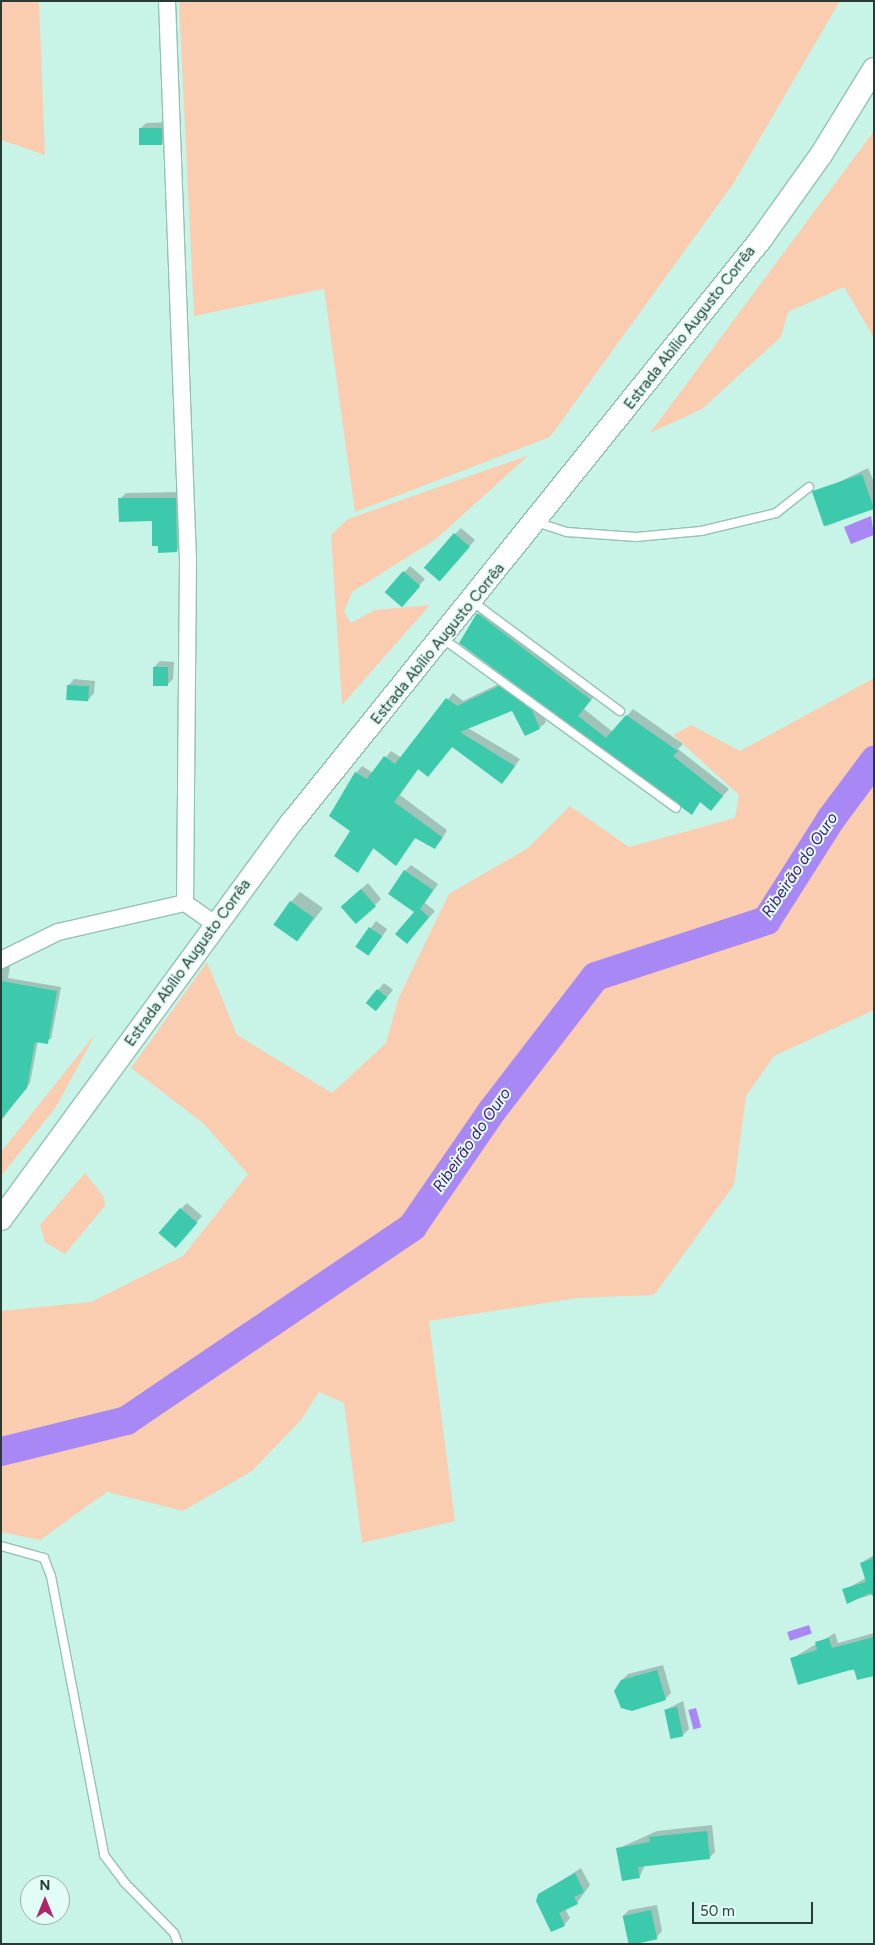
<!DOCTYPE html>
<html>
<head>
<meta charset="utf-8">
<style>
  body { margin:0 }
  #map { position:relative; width:875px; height:1945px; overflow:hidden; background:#c7f4e7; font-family:Figtree,sans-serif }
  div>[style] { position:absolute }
  .green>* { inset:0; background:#facdb0 }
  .water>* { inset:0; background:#a788f5; transform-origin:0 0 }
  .shadow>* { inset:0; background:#0003; transform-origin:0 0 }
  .river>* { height:29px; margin:-14.5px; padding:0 14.5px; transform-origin:14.5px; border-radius:14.5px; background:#a788f5 }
  .building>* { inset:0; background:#3dcaac; transform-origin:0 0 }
  .roads { filter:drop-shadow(1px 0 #95c1b5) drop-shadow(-1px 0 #95c1b5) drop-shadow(0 1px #95c1b5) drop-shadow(0 -1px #95c1b5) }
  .service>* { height:8px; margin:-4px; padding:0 4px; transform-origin:4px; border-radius:4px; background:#fff }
  .minor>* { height:16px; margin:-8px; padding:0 8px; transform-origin:8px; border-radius:8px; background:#fff }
  .secondary>* { height:22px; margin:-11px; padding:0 11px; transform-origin:11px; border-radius:11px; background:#fff }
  span { translate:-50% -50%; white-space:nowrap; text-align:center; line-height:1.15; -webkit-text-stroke:4px #e2fdf5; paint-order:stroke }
  .street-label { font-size:15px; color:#293b35 }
  .water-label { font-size:16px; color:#3e1677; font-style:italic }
  .frame { position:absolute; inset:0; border:2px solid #293b35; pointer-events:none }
  .north { position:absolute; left:20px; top:1875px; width:50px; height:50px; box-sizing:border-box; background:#e2fdf5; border:1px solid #98afa8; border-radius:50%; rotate:0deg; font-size:14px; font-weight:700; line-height:20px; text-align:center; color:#293b35 }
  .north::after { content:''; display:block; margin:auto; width:18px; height:22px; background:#ae266a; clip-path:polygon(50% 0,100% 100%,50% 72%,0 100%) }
  .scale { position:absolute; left:692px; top:1902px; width:121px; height:22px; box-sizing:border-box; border:2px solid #293b35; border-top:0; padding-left:6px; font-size:15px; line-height:18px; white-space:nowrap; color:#293b35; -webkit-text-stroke:4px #e2fdf5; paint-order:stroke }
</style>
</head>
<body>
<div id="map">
  <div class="green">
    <i style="clip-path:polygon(1px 1px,39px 1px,45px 155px,1px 140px)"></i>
    <i style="clip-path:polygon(179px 1px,840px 1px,733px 184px,550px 437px,355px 512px,324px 289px,194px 316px)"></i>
    <i style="clip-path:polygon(874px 131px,874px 338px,844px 287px,788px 312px,781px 337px,702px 409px,650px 433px)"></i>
    <i style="clip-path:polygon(529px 455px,436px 539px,352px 592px,344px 612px,351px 623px,375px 610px,430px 605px,342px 705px,331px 535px,348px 519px)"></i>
    <i style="clip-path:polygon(874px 678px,874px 1010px,774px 1056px,746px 1096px,734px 1185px,654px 1295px,577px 1298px,429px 1321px,455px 1521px,362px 1543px,344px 1403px,319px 1392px,301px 1420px,252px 1471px,183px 1511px,107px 1492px,40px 1540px,1px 1532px,1px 1311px,91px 1302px,183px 1256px,248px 1174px,203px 1123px,131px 1068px,207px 962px,237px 1035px,332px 1093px,386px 1043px,399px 997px,449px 894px,528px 848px,570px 806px,629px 847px,735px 818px,739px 795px,673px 735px,691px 725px,740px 751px)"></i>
    <i style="clip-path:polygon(96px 1033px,56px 1107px,1px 1176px,1px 1152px)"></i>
    <i style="clip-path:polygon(85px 1173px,104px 1197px,105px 1206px,65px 1254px,45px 1242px,40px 1225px)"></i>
  </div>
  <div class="water">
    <i style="clip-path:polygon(871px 516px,874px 535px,851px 544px,844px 527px)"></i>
    <i style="left:809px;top:1625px;width:9px;height:23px;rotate:72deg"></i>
    <i style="left:696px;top:1708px;width:20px;height:8px;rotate:75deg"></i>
  </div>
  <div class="shadow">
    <i style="clip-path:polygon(168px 122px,168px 138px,162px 144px,140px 129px,146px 123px)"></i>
    <i style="clip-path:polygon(868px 468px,874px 482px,874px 507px,827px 526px,814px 494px)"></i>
    <i style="clip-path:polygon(181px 492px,183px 545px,176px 551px,159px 545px,153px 520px,120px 499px,126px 493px)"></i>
    <i style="clip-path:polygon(461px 528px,475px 540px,445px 574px,455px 534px)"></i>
    <i style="clip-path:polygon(410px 566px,425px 579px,407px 599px,386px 592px)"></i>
    <i style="clip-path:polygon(484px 607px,597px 693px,584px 709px,613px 732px,633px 709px,683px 744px,678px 749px,729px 789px,717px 803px,701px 801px,691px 813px,460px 643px)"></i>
    <i style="clip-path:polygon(160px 661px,174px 662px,173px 679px,167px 685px,154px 667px)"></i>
    <i style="clip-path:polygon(74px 679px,95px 681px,94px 693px,88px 700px,68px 686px)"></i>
    <i style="clip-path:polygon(505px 681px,538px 704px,546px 722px,540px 728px,513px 709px,468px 728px,520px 759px,508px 776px,501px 782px,453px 746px,428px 775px,419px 768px,400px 795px,447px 830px,441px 841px,435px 847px,416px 837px,396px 864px,374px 848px,358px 872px,352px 831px,356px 773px,362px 766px,373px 773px,391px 751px,402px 758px,453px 693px,463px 701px)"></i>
    <i style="clip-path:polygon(411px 865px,438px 884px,425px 903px,435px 911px,413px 936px,416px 911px,405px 871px)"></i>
    <i style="clip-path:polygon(368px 883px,381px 899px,375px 905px,348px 900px)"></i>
    <i style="clip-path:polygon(300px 892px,323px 908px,298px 940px,291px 902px)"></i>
    <i style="left:376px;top:921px;width:14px;height:31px;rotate:36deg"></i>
    <i style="clip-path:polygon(10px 966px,8px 978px,61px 987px,51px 1039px,38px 1041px,30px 1083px,1px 1121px,1px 969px)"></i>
    <i style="clip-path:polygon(384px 983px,393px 990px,382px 1003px,368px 1002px)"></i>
    <i style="clip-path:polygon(187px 1203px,202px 1216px,181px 1240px,181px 1209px)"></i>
    <i style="clip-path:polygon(874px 1555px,874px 1594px,848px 1602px,844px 1590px,866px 1578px,861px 1563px)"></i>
    <i style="clip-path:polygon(835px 1633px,838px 1643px,874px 1633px,874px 1674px,791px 1659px)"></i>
    <i style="clip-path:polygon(663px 1665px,671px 1693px,665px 1699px,622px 1680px,628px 1674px)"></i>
    <i style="clip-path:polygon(683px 1701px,689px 1729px,683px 1735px,665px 1710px)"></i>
    <i style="clip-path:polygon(712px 1825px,715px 1852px,709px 1858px,645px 1865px,640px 1876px,617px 1849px,657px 1831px)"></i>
    <i style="clip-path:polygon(581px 1868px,590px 1885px,577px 1903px,565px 1909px,570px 1918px,564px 1925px,539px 1895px)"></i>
    <i style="clip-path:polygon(657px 1905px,662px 1931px,656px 1938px,623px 1916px,629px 1910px)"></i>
  </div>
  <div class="river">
    <i style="left:1px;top:1451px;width:129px;rotate:-13.9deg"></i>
    <i style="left:126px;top:1420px;width:346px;rotate:-34.1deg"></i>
    <i style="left:412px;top:1226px;width:140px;rotate:-55.5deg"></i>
    <i style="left:491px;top:1111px;width:170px;rotate:-52.4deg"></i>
    <i style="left:595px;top:976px;width:180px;rotate:-18.1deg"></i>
    <i style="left:766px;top:920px;width:120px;rotate:-57.6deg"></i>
    <i style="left:830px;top:819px;width:74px;rotate:-53.3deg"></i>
  </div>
  <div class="building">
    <i style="left:139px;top:128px;width:23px;height:17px"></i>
    <i style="left:862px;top:474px;width:37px;height:53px;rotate:71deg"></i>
    <i style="clip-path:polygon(118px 498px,176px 498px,177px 552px,158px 553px,158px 546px,152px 546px,152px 521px,119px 522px)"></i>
    <i style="left:454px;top:533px;width:21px;height:46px;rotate:41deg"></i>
    <i style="left:403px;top:571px;width:23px;height:28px;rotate:41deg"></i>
    <i style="clip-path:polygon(477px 613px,591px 700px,578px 716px,606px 738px,626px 715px,678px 751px,673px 756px,723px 796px,711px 811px,700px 802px,692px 815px,459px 643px)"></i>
    <i style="left:153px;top:667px;width:15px;height:19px"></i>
    <i style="left:67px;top:685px;width:22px;height:15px;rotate:3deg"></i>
    <i style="clip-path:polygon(499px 686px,532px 710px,540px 729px,525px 736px,512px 711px,460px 732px,515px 766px,502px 784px,452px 747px,428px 777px,418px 769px,394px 802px,442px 837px,435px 849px,415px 838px,396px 866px,373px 848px,358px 873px,334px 856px,350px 831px,329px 816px,355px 772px,367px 779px,384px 756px,395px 764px,446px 698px,457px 706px)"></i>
    <i style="clip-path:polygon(404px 870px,433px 890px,420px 909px,429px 917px,407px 944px,395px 934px,414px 912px,388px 894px)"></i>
    <i style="left:361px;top:889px;width:23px;height:27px;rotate:49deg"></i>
    <i style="left:290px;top:901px;width:29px;height:29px;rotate:35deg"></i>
    <i style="left:369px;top:927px;width:16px;height:24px;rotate:35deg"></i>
    <i style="clip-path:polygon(1px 981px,57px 991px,48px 1044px,35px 1042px,27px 1088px,1px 1119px)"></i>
    <i style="left:377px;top:989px;width:13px;height:18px;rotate:39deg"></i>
    <i style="left:180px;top:1208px;width:23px;height:33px;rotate:41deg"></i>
    <i style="clip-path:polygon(874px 1558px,874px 1597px,870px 1593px,847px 1604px,842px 1589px,866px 1582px,860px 1563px)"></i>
    <i style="clip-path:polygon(874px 1637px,874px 1676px,857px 1680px,854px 1669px,798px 1685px,790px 1658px,817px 1650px,815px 1642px,829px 1638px,832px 1648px)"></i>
    <i style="clip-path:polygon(657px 1670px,666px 1700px,632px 1711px,621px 1708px,614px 1691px,621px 1680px)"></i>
    <i style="left:677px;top:1707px;width:30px;height:13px;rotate:78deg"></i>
    <i style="clip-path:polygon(707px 1831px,710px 1859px,638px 1867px,640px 1878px,622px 1881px,616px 1848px,650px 1842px,649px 1837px)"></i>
    <i style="clip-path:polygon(575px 1873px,584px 1892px,574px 1897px,578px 1904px,559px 1913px,565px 1926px,551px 1932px,536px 1901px,538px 1894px)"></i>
    <i style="left:651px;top:1910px;width:30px;height:29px;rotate:78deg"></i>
  </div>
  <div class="roads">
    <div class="service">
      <i style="left:536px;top:522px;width:33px;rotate:18deg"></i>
      <i style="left:567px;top:532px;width:69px;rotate:4.1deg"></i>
      <i style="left:636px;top:537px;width:65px;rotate:-5.3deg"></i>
      <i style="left:701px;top:531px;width:77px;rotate:-13.5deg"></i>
      <i style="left:776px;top:513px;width:42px;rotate:-38.2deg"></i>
      <i style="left:473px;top:602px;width:183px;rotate:36.6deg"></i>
      <i style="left:442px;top:638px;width:289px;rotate:36deg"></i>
      <i style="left:1px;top:1546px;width:45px;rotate:15.6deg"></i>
      <i style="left:44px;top:1558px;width:19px;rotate:69deg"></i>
      <i style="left:51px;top:1576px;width:284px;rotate:79.2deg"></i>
      <i style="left:104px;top:1855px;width:34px;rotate:53deg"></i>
      <i style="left:124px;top:1882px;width:71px;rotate:45.6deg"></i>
      <i style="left:174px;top:1933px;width:12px;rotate:70deg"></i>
    </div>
    <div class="minor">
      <i style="left:167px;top:1px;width:560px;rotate:87.85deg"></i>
      <i style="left:188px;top:561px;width:342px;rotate:90.5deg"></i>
      <i style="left:1px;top:960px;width:64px;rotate:-26.2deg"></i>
      <i style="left:58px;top:932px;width:130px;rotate:-12.9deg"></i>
      <i style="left:185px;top:903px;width:37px;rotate:35deg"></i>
    </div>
    <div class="secondary">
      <i style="left:1px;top:1219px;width:492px;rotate:-53.8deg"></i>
      <i style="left:292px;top:822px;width:748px;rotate:-51.18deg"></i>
      <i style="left:761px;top:239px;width:103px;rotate:-54.5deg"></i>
      <i style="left:821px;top:155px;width:101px;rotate:-58.4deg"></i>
    </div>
  </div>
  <div class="street-label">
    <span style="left:690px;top:328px;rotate:-52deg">Estrada Abílio Augusto Corrêa</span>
    <span style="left:438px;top:644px;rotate:-51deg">Estrada Abílio Augusto Corrêa</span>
    <span style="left:188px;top:963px;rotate:-54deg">Estrada Abílio Augusto Corrêa</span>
  </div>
  <div class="water-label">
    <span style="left:800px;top:865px;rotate:-56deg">Ribeirão do Ouro</span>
    <span style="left:472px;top:1140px;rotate:-55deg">Ribeirão do Ouro</span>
  </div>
  <div class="frame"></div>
  <div class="north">N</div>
  <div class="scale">50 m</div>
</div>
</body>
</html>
